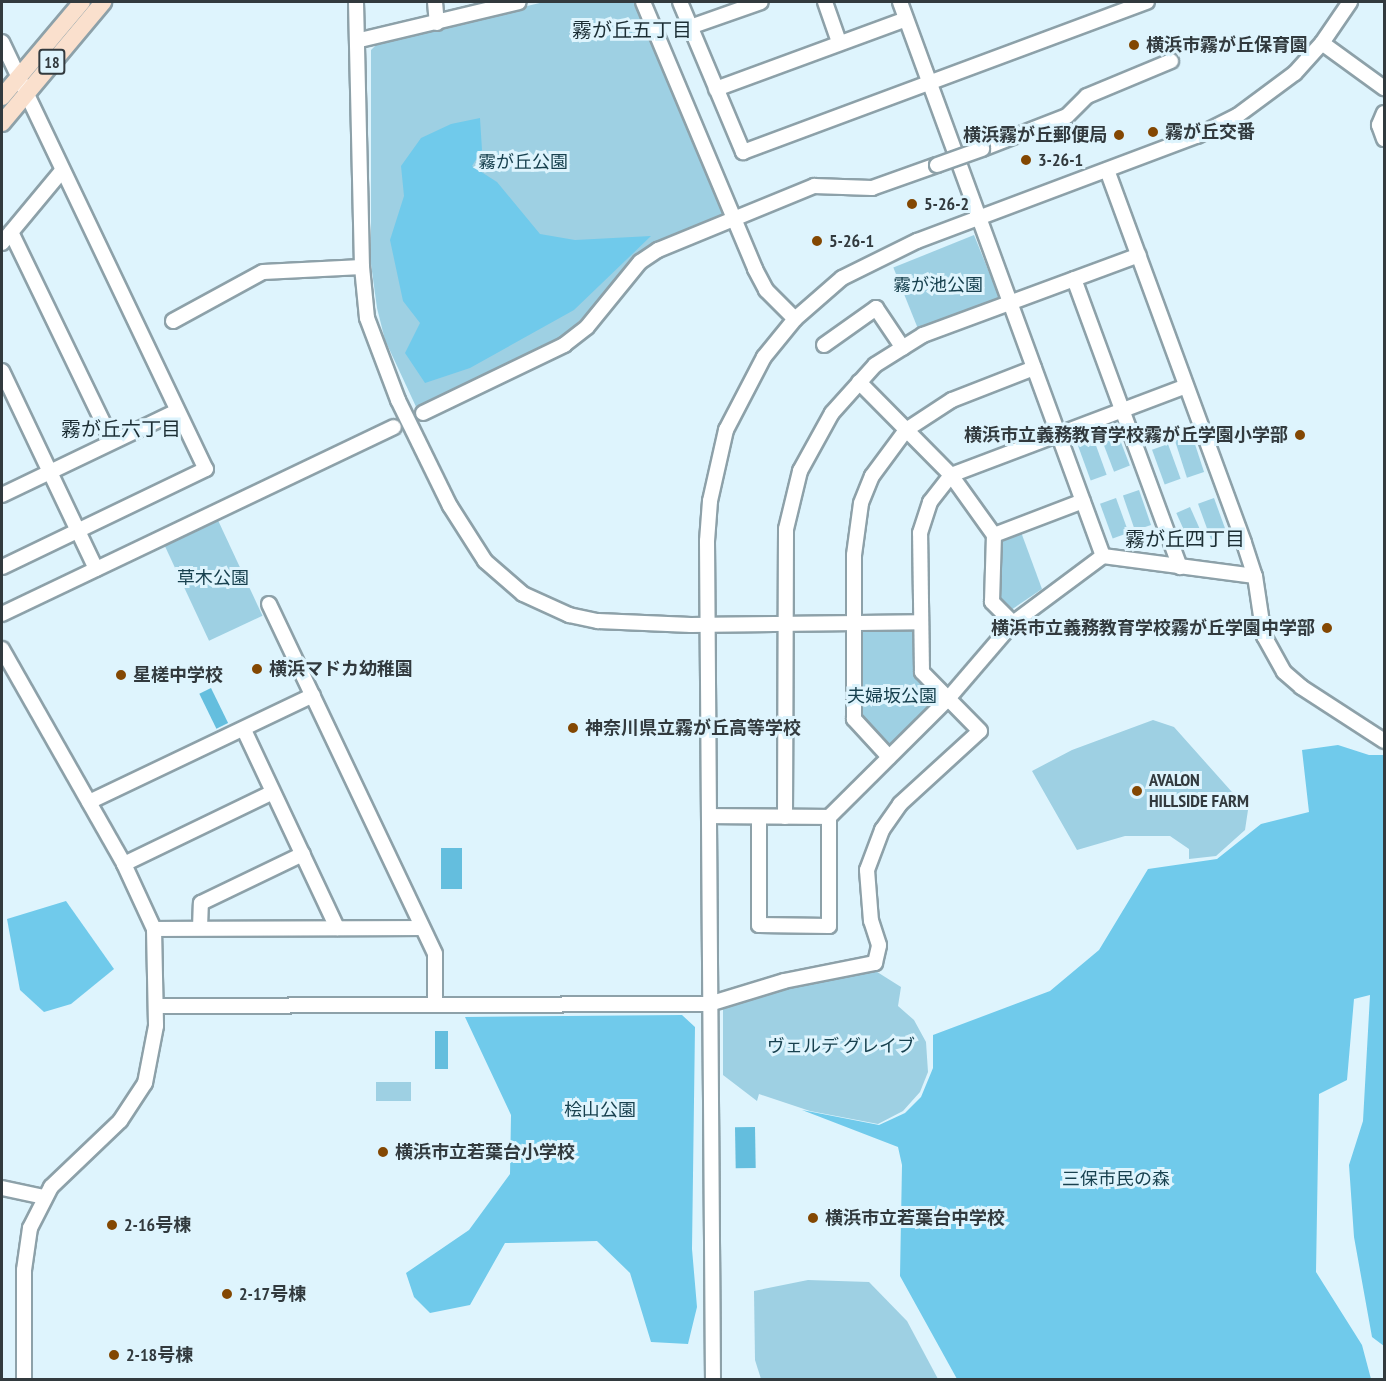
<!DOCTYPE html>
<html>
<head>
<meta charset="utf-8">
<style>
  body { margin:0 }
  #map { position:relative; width:1386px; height:1381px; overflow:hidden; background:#def4fd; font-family:"PT Sans Narrow","Noto Sans JP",sans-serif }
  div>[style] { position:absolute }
  .green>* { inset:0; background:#9ed0e3; transform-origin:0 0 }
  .forest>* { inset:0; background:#70caeb }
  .water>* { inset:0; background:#64bede; transform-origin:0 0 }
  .roads { filter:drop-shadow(2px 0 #8da1a9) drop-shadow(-2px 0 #8da1a9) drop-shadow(0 2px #8da1a9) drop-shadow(0 -2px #8da1a9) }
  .minor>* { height:14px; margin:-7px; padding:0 7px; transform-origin:7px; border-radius:7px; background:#fff }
  .major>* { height:16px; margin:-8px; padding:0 8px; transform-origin:8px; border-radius:8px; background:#fae0cd }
  .bridges { filter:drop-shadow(2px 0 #8da1a9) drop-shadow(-2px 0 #8da1a9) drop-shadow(0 2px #8da1a9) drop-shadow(0 -2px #8da1a9) }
  .minor-bridge>* { height:14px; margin:-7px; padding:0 7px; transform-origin:7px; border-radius:7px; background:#fff }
  .dots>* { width:16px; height:16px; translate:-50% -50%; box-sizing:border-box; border:3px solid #def4fd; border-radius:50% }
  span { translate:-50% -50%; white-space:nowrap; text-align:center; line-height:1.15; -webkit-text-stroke:6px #def4fd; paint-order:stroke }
  .shield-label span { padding:2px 4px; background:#def4fd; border:2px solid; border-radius:4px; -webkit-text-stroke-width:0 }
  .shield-label { font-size:16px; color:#323a3e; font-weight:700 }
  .poi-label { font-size:18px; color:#323a3e; font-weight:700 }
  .left { translate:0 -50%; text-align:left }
  .right { translate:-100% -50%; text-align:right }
  .park-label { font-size:18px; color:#18414f }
  .neighbourhood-label { font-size:20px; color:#1c2e34 }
  .frame { position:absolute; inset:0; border:3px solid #323a3e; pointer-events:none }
</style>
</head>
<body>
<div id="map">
  <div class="green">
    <i style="clip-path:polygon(544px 2px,637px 2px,730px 218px,683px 237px,616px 285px,550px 349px,418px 411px,385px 340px,377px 308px,371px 264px,371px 50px,380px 41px)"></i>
    <i style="left:974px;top:235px;width:68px;height:87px;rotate:68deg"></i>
    <i style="left:1117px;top:432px;width:36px;height:17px;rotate:69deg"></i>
    <i style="left:1192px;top:435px;width:39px;height:18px;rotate:72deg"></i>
    <i style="left:1094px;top:440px;width:37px;height:17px;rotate:70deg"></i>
    <i style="left:1168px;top:444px;width:37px;height:17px;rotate:70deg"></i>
    <i style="left:1139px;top:490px;width:37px;height:17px;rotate:71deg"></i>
    <i style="left:1116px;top:498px;width:37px;height:17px;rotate:70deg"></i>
    <i style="left:1214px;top:498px;width:38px;height:17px;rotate:70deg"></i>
    <i style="left:1190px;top:507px;width:35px;height:15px;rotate:66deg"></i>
    <i style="left:216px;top:516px;width:110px;height:59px;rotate:65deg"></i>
    <i style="clip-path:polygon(1021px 532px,1042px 589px,1011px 610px,1000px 598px,1001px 538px)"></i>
    <i style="clip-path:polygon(915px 626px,917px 674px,938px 697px,890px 749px,859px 716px,856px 627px)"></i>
    <i style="clip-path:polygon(1153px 720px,1174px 727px,1248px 810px,1245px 830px,1216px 856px,1189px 859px,1189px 849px,1170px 836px,1125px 836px,1077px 850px,1032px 771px,1072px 750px)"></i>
    <i style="clip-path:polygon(874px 970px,901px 987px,898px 1006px,914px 1020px,926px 1042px,928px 1072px,920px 1092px,903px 1111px,878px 1124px,810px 1111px,759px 1094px,757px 1101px,723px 1075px,723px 1005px,814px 980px)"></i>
    <i style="left:376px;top:1082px;width:35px;height:19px"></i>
    <i style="clip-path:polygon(808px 1280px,869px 1282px,907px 1321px,938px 1379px,761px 1379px,755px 1360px,754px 1291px)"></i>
  </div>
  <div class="forest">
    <i style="clip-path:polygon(480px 118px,482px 150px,472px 166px,497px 182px,540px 234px,575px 240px,651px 236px,574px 310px,470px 368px,425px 383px,405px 353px,420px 323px,403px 301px,390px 240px,404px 196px,401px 166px,421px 138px,451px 124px)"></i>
    <i style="clip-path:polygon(1338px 745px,1369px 755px,1384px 755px,1384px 1346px,1372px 1337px,1354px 1237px,1349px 1165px,1363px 1121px,1370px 995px,1354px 999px,1347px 1080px,1319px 1094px,1316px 1272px,1362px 1345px,1371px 1379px,957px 1379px,900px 1276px,902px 1165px,898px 1147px,802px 1110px,879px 1125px,905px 1113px,921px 1097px,933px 1068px,933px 1035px,1050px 991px,1099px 950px,1148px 869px,1217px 859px,1261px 824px,1309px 812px,1302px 750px)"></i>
    <i style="clip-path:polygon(66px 901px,114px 969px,71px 1004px,44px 1012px,20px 990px,7px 919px)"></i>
    <i style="clip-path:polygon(682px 1015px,695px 1027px,692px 1249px,697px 1307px,688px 1344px,651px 1342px,630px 1273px,597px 1241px,505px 1243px,470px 1305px,430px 1313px,414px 1297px,406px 1273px,469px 1230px,510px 1174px,511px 1115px,465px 1017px)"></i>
  </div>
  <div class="water">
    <i style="left:211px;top:688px;width:39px;height:13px;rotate:64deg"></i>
    <i style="left:441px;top:848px;width:21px;height:41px"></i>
    <i style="left:435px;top:1031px;width:13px;height:38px"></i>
    <i style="left:755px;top:1127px;width:41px;height:20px;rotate:89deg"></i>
  </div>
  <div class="roads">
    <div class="minor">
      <i style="left:356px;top:2px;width:265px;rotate:88.7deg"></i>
      <i style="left:362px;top:267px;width:51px;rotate:84.4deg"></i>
      <i style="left:367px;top:318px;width:88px;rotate:69.3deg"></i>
      <i style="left:398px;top:400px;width:118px;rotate:63.9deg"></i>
      <i style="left:450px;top:506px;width:65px;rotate:57.5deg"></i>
      <i style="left:485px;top:561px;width:50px;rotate:41deg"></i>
      <i style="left:523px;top:594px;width:51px;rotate:24.5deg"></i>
      <i style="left:569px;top:615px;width:30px;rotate:12deg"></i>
      <i style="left:598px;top:621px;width:93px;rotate:2.5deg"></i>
      <i style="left:691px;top:625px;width:230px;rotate:-0.7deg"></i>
      <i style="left:435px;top:2px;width:21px;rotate:85deg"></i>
      <i style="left:643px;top:2px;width:290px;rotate:67.2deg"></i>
      <i style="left:755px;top:269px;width:24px;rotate:62deg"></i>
      <i style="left:766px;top:290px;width:41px;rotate:45deg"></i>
      <i style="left:680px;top:2px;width:163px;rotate:67.2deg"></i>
      <i style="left:743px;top:152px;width:431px;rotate:-20.4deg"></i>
      <i style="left:825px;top:2px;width:42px;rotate:70.7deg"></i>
      <i style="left:900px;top:2px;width:590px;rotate:69.88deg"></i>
      <i style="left:690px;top:27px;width:75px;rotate:-19.4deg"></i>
      <i style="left:360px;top:40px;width:163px;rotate:-13.4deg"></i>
      <i style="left:2px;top:42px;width:473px;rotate:64.5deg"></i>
      <i style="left:206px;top:469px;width:226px;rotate:154.3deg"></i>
      <i style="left:1322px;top:43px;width:77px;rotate:36deg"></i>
      <i style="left:716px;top:89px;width:202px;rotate:-20.2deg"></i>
      <i style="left:1384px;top:113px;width:13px;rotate:113deg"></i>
      <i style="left:1379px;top:125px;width:15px;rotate:70deg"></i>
      <i style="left:982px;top:149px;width:91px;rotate:-21.2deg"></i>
      <i style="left:1067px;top:116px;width:28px;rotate:-45deg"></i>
      <i style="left:1087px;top:96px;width:91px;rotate:-22.6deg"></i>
      <i style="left:1107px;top:170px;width:397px;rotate:69.8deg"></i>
      <i style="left:1244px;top:543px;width:35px;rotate:72deg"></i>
      <i style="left:1255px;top:576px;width:61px;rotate:81.5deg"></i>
      <i style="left:1264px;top:636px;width:41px;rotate:60.9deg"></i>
      <i style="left:1284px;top:672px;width:23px;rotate:41deg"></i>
      <i style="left:1301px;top:687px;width:99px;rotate:33deg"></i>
      <i style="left:11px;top:232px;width:232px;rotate:64.2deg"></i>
      <i style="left:2px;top:243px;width:92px;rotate:-50.3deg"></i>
      <i style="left:1074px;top:279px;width:307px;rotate:69.8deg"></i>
      <i style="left:173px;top:321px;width:102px;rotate:-28.6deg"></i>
      <i style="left:263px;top:272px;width:99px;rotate:-2.9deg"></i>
      <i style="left:824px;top:345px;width:64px;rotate:-35.4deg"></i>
      <i style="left:876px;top:308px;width:48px;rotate:56deg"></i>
      <i style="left:2px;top:371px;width:219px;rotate:64.6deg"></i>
      <i style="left:859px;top:382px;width:131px;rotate:45.3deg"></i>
      <i style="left:951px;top:475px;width:74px;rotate:54.4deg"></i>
      <i style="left:423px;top:413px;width:157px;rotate:-25.7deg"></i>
      <i style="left:564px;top:345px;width:29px;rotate:-38deg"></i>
      <i style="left:587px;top:327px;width:84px;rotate:-50.8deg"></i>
      <i style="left:640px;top:262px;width:22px;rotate:-34deg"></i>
      <i style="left:658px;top:250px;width:169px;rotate:-22.3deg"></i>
      <i style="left:814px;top:186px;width:58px;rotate:2deg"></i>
      <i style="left:872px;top:188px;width:69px;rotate:-19.5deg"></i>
      <i style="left:2px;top:495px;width:194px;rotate:-25.6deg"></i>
      <i style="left:269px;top:604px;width:387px;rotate:64.6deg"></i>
      <i style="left:435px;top:954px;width:51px;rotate:90deg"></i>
      <i style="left:2px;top:614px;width:434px;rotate:-25.5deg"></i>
      <i style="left:1013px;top:623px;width:30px;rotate:-135deg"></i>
      <i style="left:992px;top:602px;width:67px;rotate:-88.3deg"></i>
      <i style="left:994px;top:535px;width:95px;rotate:-20.9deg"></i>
      <i style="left:2px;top:649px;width:247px;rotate:60.4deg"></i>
      <i style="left:124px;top:864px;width:72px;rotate:65.2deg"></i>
      <i style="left:154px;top:929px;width:97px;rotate:88.8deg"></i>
      <i style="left:156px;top:1026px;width:58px;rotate:100.9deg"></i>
      <i style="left:145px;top:1083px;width:45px;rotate:123.3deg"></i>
      <i style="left:120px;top:1121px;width:95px;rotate:136.3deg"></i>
      <i style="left:51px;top:1187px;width:46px;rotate:117.1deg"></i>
      <i style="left:30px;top:1228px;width:42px;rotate:98.1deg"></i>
      <i style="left:24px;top:1270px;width:110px;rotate:90deg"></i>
      <i style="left:244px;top:730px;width:219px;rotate:64.8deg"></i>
      <i style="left:889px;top:757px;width:52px;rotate:-132.6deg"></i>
      <i style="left:854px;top:719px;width:164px;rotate:-90deg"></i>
      <i style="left:854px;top:555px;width:52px;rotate:-82.3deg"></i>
      <i style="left:861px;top:503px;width:29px;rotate:-68deg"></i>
      <i style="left:872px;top:476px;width:57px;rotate:-53.5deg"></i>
      <i style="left:906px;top:430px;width:55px;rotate:-33.1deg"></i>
      <i style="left:952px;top:400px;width:88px;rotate:-21.3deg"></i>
      <i style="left:89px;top:802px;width:248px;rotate:-25.5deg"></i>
      <i style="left:709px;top:816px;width:120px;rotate:0.5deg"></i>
      <i style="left:759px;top:817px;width:108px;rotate:90deg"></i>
      <i style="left:759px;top:925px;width:70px;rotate:0.8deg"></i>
      <i style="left:829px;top:926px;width:109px;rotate:-90deg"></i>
      <i style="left:829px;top:817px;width:166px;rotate:-44.8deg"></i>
      <i style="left:947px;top:700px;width:101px;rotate:-49.4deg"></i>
      <i style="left:1013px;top:623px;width:112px;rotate:-36.7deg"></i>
      <i style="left:1103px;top:556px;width:153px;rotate:7.5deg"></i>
      <i style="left:785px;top:817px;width:288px;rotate:-89.8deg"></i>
      <i style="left:786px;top:529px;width:60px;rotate:-76.4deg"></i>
      <i style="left:800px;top:471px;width:66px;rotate:-61.1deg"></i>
      <i style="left:832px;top:413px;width:64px;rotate:-48.1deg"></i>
      <i style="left:875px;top:365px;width:57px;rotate:-32deg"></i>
      <i style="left:923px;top:335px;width:230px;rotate:-20.3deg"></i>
      <i style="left:124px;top:864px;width:165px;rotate:-25.8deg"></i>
      <i style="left:200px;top:928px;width:25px;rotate:-88deg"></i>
      <i style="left:201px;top:903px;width:113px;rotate:-25.7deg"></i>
      <i style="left:154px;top:929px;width:267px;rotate:-0.2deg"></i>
      <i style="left:156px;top:1006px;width:553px;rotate:-0.21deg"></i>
      <i style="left:709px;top:1004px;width:78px;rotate:-17deg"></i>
      <i style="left:784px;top:981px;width:93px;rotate:-11.2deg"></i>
      <i style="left:875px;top:963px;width:18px;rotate:-77deg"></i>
      <i style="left:879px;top:945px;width:25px;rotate:-108deg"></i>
      <i style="left:871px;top:921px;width:51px;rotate:-94.5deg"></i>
      <i style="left:867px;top:870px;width:43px;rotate:-69.4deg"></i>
      <i style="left:882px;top:830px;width:32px;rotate:-55deg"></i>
      <i style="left:900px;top:804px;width:108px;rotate:-42.4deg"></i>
      <i style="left:980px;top:731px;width:83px;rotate:-134.5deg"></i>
      <i style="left:922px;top:672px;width:139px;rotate:-90.8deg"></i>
      <i style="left:920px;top:533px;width:33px;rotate:-72deg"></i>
      <i style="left:930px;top:502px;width:34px;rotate:-52deg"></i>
      <i style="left:951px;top:475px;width:251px;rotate:-20.7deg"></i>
      <i style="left:2px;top:1188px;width:43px;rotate:12.1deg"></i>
      <i style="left:713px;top:1380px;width:839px;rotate:-90.41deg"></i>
      <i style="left:707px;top:541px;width:40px;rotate:-85.7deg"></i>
      <i style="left:710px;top:501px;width:73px;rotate:-77.3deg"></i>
      <i style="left:726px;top:430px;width:82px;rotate:-62.5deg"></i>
      <i style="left:764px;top:357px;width:49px;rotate:-50.8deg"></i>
      <i style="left:795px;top:319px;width:62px;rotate:-41.1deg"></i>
      <i style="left:842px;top:278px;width:84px;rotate:-26.3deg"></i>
      <i style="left:917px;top:241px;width:299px;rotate:-20.6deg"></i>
      <i style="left:1197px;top:136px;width:45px;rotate:-26.6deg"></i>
      <i style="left:1237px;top:116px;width:72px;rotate:-36.6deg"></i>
      <i style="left:1295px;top:73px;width:40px;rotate:-48deg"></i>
      <i style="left:1322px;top:43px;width:50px;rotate:-55.7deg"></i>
    </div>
    <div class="major">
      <i style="left:2px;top:97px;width:124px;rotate:-49.9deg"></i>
      <i style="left:2px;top:123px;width:158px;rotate:-50.1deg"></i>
    </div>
  </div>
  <div class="bridges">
    <div class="minor-bridge">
      <i style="left:937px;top:165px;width:48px;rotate:-19.6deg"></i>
    </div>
  </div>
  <div class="dots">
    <i style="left:1134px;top:45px;background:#834702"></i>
    <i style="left:1153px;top:132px;background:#834702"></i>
    <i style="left:1119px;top:135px;background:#834702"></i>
    <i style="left:1026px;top:160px;background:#834702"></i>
    <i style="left:912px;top:204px;background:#834702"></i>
    <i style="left:817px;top:241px;background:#834702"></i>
    <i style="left:1300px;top:435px;background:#834702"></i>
    <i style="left:1327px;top:628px;background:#834702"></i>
    <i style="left:257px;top:669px;background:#834702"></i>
    <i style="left:121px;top:675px;background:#834702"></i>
    <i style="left:573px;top:728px;background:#834702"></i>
    <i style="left:1137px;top:791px;background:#834702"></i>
    <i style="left:383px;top:1152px;background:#834702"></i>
    <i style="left:813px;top:1218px;background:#834702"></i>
    <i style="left:112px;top:1225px;background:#834702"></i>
    <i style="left:227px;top:1294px;background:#834702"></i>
    <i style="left:114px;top:1355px;background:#834702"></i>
  </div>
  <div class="shield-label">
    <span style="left:52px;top:62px">18</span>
  </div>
  <div class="poi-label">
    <span class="left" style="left:1146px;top:45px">横浜市霧が丘保育園</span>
    <span class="left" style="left:1165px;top:132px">霧が丘交番</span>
    <span class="right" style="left:1107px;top:135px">横浜霧が丘郵便局</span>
    <span class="left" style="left:1038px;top:160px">3-26-1</span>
    <span class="left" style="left:924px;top:204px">5-26-2</span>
    <span class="left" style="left:829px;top:241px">5-26-1</span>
    <span class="right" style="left:1288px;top:435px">横浜市立義務教育学校霧が丘学園小学部</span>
    <span class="right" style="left:1315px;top:628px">横浜市立義務教育学校霧が丘学園中学部</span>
    <span class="left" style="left:269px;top:669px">横浜マドカ幼稚園</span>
    <span class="left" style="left:133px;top:675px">星槎中学校</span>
    <span class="left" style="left:585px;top:728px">神奈川県立霧が丘高等学校</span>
    <span class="left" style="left:1149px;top:791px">AVALON<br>HILLSIDE FARM</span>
    <span class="left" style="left:395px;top:1152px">横浜市立若葉台小学校</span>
    <span class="left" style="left:825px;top:1218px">横浜市立若葉台中学校</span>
    <span class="left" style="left:124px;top:1225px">2-16号棟</span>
    <span class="left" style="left:239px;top:1294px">2-17号棟</span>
    <span class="left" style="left:126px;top:1355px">2-18号棟</span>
  </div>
  <div class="park-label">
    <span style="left:523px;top:162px">霧が丘公園</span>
    <span style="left:938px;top:285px">霧が池公園</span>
    <span style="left:213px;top:578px">草木公園</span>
    <span style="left:892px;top:696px">夫婦坂公園</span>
    <span style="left:841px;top:1046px">ヴェルデ グレイブ</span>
    <span style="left:600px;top:1110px">桧山公園</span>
    <span style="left:1116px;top:1179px">三保市民の森</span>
  </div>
  <div class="neighbourhood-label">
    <span style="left:632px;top:30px">霧が丘五丁目</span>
    <span style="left:121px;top:429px">霧が丘六丁目</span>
    <span style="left:1185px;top:539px">霧が丘四丁目</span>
  </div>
  <div class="frame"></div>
</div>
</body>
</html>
